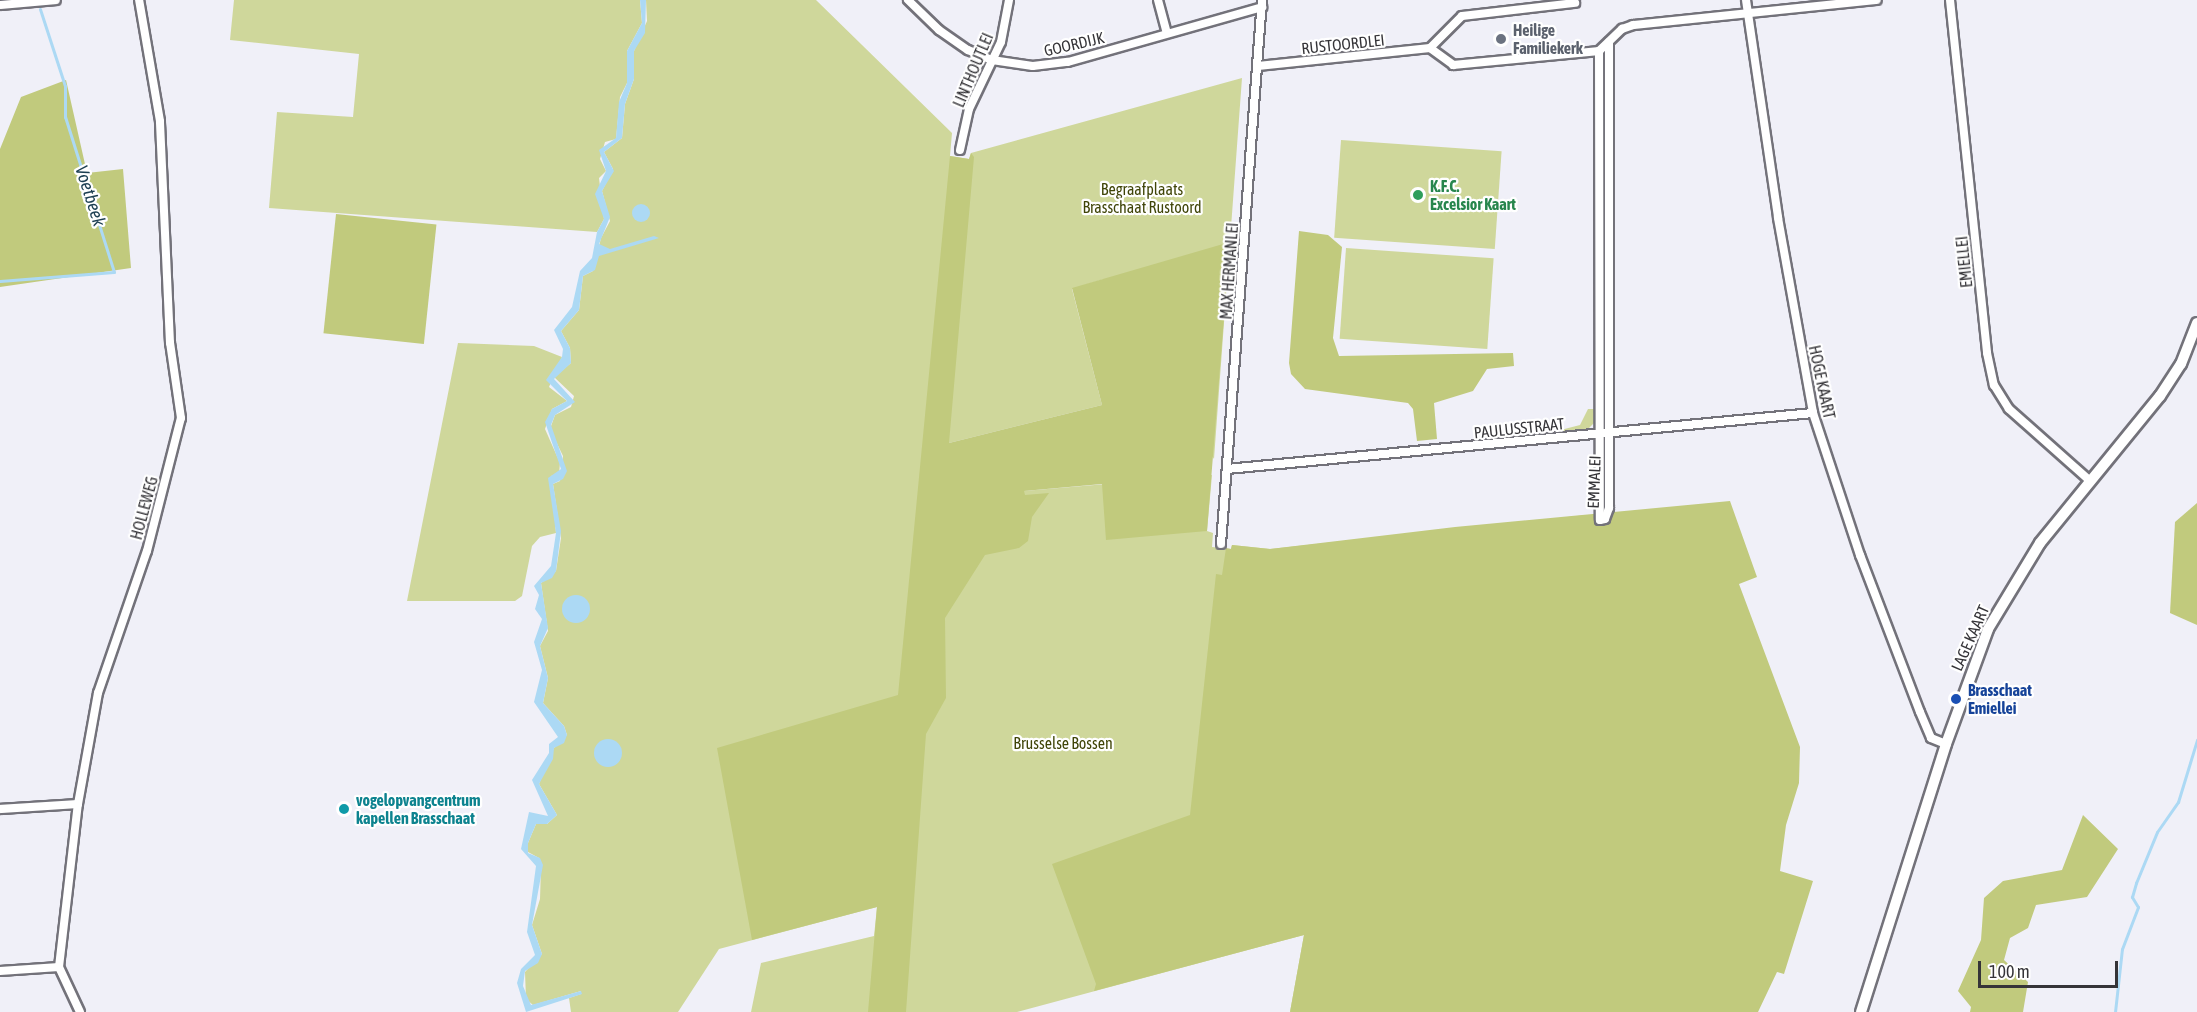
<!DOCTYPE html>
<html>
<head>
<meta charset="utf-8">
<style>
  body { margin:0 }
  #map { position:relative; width:2197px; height:1012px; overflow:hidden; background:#f0f0f8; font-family:"Asap Condensed",sans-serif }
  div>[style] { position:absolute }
  .green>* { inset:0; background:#cfd79b; transform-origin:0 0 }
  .forest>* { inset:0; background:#c1ca7d; transform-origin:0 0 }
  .water>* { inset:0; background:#acd9f4 }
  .round { border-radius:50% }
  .stream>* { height:3px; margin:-1.5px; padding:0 1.5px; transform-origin:1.5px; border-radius:1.5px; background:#acd9f4 }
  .roads { filter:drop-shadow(2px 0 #73727a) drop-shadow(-2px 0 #73727a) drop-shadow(0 2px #73727a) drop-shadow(0 -2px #73727a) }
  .street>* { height:8px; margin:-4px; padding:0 4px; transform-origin:4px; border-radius:4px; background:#fff }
  .secondary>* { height:10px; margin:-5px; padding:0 5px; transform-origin:5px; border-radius:5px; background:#fff }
  .dots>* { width:16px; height:16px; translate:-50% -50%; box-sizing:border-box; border:3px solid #fff; border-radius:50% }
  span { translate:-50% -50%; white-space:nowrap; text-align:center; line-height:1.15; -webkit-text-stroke:4.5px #fff; paint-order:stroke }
  .worship-label { font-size:16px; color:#5b616d; font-weight:700 }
  .left { translate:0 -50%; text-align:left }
  .street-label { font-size:16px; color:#353438 }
  .leisure-label { font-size:16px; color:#27864d; font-weight:700 }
  .park-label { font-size:16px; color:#3f4407 }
  .transit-label { font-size:16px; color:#164399; font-weight:700 }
  .culture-label { font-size:16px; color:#0d838f; font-weight:700 }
  .water-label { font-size:18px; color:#1d3f52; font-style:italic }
  .scale { position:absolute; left:1978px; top:961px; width:140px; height:27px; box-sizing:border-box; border:3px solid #353438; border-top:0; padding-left:8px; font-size:18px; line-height:21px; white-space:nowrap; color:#353438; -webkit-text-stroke:4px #fff; paint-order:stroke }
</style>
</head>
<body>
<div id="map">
  <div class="green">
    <i style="clip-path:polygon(234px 0,640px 0,642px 23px,627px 51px,627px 83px,620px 97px,616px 139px,605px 142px,600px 159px,606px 171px,599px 178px,604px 219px,597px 232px,269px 208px,277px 112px,353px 117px,359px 54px,230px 40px)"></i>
    <i style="clip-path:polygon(646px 0,816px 0,952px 133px,950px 156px,969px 159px,971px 153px,1242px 78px,1214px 459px,1104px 279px,1072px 289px,1102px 405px,949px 443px,1024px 491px,1212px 475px,1207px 531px,1213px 533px,1212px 547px,1231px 549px,1232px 545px,1270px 549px,1586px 515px,1290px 1012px,1304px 935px,1017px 1012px,751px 1012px,761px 963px,874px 936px,877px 907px,719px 949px,678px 1012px,571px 1012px,569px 998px,581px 994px,581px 991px,533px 1005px,526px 999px,525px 972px,542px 954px,532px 925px,540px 899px,541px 867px,539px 858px,528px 852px,528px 843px,536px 824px,547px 824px,557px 815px,539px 784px,554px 748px,567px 735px,564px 726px,543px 703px,548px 678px,540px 646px,548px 631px,541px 583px,556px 571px,561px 538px,553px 484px,560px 481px,563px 456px,550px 429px,555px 415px,571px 407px,574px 396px,554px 377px,571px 363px,570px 348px,561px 331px,579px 310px,583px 276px,593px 271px,601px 238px,610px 221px,602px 191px,613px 169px,604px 152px,622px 138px,625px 104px,634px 79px,634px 51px,647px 21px)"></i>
    <i style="left:1341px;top:140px;width:161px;height:98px;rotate:4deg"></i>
    <i style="left:1346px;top:248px;width:148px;height:91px;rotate:4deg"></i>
    <i style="clip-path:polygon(458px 343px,534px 346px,562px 357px,549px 387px,567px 401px,552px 409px,545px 429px,560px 463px,559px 474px,551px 476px,556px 533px,540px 537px,532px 546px,522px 596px,515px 601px,407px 601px)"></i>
    <i style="clip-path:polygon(1588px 409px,1597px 409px,1596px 421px,1588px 429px,1549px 433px,1580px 425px)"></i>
  </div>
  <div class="forest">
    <i style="clip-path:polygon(66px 80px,87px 173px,123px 169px,131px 268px,0 287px,0 149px,21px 97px)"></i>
    <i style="clip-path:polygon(971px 153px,974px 157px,949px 443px,1102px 405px,1072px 288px,1230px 242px,1207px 531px,1106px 540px,1102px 484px,1024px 491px,1025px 495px,1049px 493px,1032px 517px,1028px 541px,1019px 548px,985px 555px,945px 618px,946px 698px,926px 734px,906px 1012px,868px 1012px,877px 907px,752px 940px,717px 748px,898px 695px,950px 156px,969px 159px)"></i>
    <i style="left:336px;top:214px;width:101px;height:120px;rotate:6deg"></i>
    <i style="clip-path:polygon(1299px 231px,1328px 235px,1342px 247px,1333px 338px,1339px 356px,1513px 353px,1514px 366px,1487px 369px,1473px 391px,1434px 403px,1437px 439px,1417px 441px,1413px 409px,1408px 403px,1305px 389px,1291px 374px,1289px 363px)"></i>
    <i style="clip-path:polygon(1730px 501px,1757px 577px,1739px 584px,1800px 747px,1799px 783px,1786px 825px,1780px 871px,1813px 881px,1784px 974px,1777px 972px,1758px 1012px,1290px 1012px,1304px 935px,1094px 991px,1096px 984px,1052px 864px,1190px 815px,1216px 574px,1222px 575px,1226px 548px,1231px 549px,1232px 545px,1270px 549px,1455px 527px)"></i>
    <i style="clip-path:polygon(2197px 503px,2197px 625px,2170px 613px,2175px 522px)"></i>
    <i style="clip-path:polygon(2083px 815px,2118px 849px,2087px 897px,2036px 905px,2028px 928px,2010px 938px,2004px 960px,2028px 982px,2023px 1012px,1970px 1012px,1971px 1007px,1958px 991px,1981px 940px,1984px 898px,2003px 881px,2062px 870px)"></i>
  </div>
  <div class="water">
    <i style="clip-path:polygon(640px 0,646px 0,645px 33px,634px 51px,634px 79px,625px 104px,622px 138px,604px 152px,614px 171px,602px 191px,610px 217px,599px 244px,610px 249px,654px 236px,659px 238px,599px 256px,595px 270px,583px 276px,579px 310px,561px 331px,570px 348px,571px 363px,554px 379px,575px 402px,555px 415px,551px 425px,567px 471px,563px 479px,553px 484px,561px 531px,556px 571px,552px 578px,541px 583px,548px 628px,540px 646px,548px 678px,543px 703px,564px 726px,567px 735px,564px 743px,554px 748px,553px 759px,539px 784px,557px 815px,547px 824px,536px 824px,528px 843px,528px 853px,540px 858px,543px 865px,532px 925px,542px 954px,538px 963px,525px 971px,523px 986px,531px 1005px,581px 991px,582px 994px,526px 1012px,517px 983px,521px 969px,535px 955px,527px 932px,536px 866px,521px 849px,529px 812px,548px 816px,532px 780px,549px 753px,549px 744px,558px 737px,534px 702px,542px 670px,534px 642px,542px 619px,535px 609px,539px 595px,534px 586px,551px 566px,556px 533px,548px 478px,561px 469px,545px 422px,552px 409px,567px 401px,546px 380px,562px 357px,563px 349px,554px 330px,572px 307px,580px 271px,592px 258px,597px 232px,604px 219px,595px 194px,606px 171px,599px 150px,616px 138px,619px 102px,627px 83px,627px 51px,642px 23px)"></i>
    <i class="round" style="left:632px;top:204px;width:18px;height:18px"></i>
    <i class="round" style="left:562px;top:595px;width:28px;height:28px"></i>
    <i class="round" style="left:594px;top:739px;width:28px;height:28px"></i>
  </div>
  <div class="stream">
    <i style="left:0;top:281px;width:114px;rotate:-4.5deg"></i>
    <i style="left:114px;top:272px;width:163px;rotate:-107.5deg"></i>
    <i style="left:65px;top:117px;width:31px;rotate:-90deg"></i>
    <i style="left:65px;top:86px;width:81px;rotate:-108deg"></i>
    <i style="left:2115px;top:1012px;width:63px;rotate:-83.7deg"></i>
    <i style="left:2122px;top:949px;width:45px;rotate:-69.1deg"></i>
    <i style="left:2138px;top:907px;width:12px;rotate:-121deg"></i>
    <i style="left:2132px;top:897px;width:15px;rotate:-74deg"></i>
    <i style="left:2136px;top:883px;width:55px;rotate:-67.6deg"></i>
    <i style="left:2157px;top:832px;width:37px;rotate:-55deg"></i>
    <i style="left:2178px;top:802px;width:65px;rotate:-73deg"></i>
  </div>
  <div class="roads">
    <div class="street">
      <i style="left:908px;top:0;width:43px;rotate:44.1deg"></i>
      <i style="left:939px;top:30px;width:35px;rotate:35deg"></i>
      <i style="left:968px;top:50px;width:26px;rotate:23deg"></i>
      <i style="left:992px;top:60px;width:41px;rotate:8.3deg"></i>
      <i style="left:1033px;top:66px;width:35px;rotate:-7deg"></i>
      <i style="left:1068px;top:62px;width:202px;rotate:-15.8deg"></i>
      <i style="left:1158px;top:0;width:34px;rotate:75deg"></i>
      <i style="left:1746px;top:0;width:220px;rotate:81.6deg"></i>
      <i style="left:1778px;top:218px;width:198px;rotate:79.8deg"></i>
      <i style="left:1813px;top:413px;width:150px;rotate:71.7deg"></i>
      <i style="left:1860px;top:555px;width:168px;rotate:69.1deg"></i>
      <i style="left:1920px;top:712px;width:28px;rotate:67deg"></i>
      <i style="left:1931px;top:738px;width:16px;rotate:22deg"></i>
      <i style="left:1950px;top:0;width:355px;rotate:84deg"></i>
      <i style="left:1987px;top:353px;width:33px;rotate:78deg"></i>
      <i style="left:1994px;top:385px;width:28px;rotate:58deg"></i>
      <i style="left:2009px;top:409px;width:108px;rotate:41.6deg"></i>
      <i style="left:0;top:5px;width:56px;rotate:-5.1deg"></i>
      <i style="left:1430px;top:48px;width:45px;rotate:-45deg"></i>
      <i style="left:1462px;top:16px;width:114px;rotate:-6.6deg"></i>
      <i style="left:1599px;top:51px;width:469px;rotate:89.9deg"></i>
      <i style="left:1600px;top:520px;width:5px;rotate:-11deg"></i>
      <i style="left:1605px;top:519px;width:12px;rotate:-70deg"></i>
      <i style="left:1609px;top:508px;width:466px;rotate:-90deg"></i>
      <i style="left:1258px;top:66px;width:173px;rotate:-6deg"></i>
      <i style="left:1430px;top:48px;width:29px;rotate:36deg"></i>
      <i style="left:1453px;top:65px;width:147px;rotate:-5.5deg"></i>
      <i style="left:1599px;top:51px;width:32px;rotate:-44deg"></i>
      <i style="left:1622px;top:29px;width:12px;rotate:-20deg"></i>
      <i style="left:1633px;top:25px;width:245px;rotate:-5.9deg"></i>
      <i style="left:960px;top:150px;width:42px;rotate:-77.6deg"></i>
      <i style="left:969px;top:109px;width:74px;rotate:-64.5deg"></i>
      <i style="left:1001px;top:42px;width:43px;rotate:-79.2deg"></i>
      <i style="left:1227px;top:469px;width:589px;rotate:-5.46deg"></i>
      <i style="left:1221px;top:544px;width:546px;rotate:-85.69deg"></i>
      <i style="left:0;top:809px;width:78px;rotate:-3.7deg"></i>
      <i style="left:0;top:971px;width:59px;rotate:-3.9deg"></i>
      <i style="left:80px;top:1012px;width:50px;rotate:-115deg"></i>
      <i style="left:59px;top:967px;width:164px;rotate:-83.4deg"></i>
      <i style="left:78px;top:804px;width:113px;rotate:-79.8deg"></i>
      <i style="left:98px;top:693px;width:150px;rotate:-71deg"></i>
      <i style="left:147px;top:551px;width:137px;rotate:-75.7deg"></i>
      <i style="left:181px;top:418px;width:76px;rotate:-98.3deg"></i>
      <i style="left:170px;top:343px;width:222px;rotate:-92.6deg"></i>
      <i style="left:160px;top:121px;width:123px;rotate:-99.8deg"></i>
    </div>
    <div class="secondary">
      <i style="left:1861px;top:1012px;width:281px;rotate:-72.4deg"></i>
      <i style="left:1946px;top:744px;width:122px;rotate:-69.9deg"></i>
      <i style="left:1988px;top:629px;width:100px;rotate:-58.8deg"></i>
      <i style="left:2040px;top:543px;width:190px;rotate:-50.8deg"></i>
      <i style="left:2160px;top:396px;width:38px;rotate:-57deg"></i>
      <i style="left:2181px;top:364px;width:44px;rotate:-68.7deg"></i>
    </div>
  </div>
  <div class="dots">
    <i style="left:1501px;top:39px;background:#6b7280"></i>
    <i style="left:1418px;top:195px;background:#2e9e5b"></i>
    <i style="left:1956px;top:699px;background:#1a4fb4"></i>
    <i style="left:344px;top:809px;background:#0f9aa8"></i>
  </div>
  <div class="worship-label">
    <span class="left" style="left:1513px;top:39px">Heilige<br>Familiekerk</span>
  </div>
  <div class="street-label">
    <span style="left:1074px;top:44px;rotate:-13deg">GOORDIJK</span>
    <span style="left:1343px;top:44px;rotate:-6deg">RUSTOORDLEI</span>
    <span style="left:973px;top:70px;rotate:-67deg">LINTHOUTLEI</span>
    <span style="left:1964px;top:262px;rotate:-96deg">EMIELLEI</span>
    <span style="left:1229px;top:271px;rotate:-86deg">MAX HERMANLEI</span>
    <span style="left:1822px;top:382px;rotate:78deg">HOGE KAART</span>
    <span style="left:1519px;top:428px;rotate:-6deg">PAULUSSTRAAT</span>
    <span style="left:1594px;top:482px;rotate:-88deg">EMMALEI</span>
    <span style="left:144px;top:508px;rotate:-75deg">HOLLEWEG</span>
    <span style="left:1970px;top:638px;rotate:-66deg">LAGE KAART</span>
  </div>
  <div class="leisure-label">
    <span class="left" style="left:1430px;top:195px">K.F.C.<br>Excelsior Kaart</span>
  </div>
  <div class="park-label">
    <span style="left:1142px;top:198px">Begraafplaats<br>Brasschaat Rustoord</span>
    <span style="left:1063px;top:743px">Brusselse Bossen</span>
  </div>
  <div class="transit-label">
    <span class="left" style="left:1968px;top:699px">Brasschaat<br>Emiellei</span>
  </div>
  <div class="culture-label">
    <span class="left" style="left:356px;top:809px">vogelopvangcentrum<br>kapellen Brasschaat</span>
  </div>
  <div class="water-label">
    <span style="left:90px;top:196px;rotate:72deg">Voetbeek</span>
  </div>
  <div class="scale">100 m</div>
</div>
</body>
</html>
